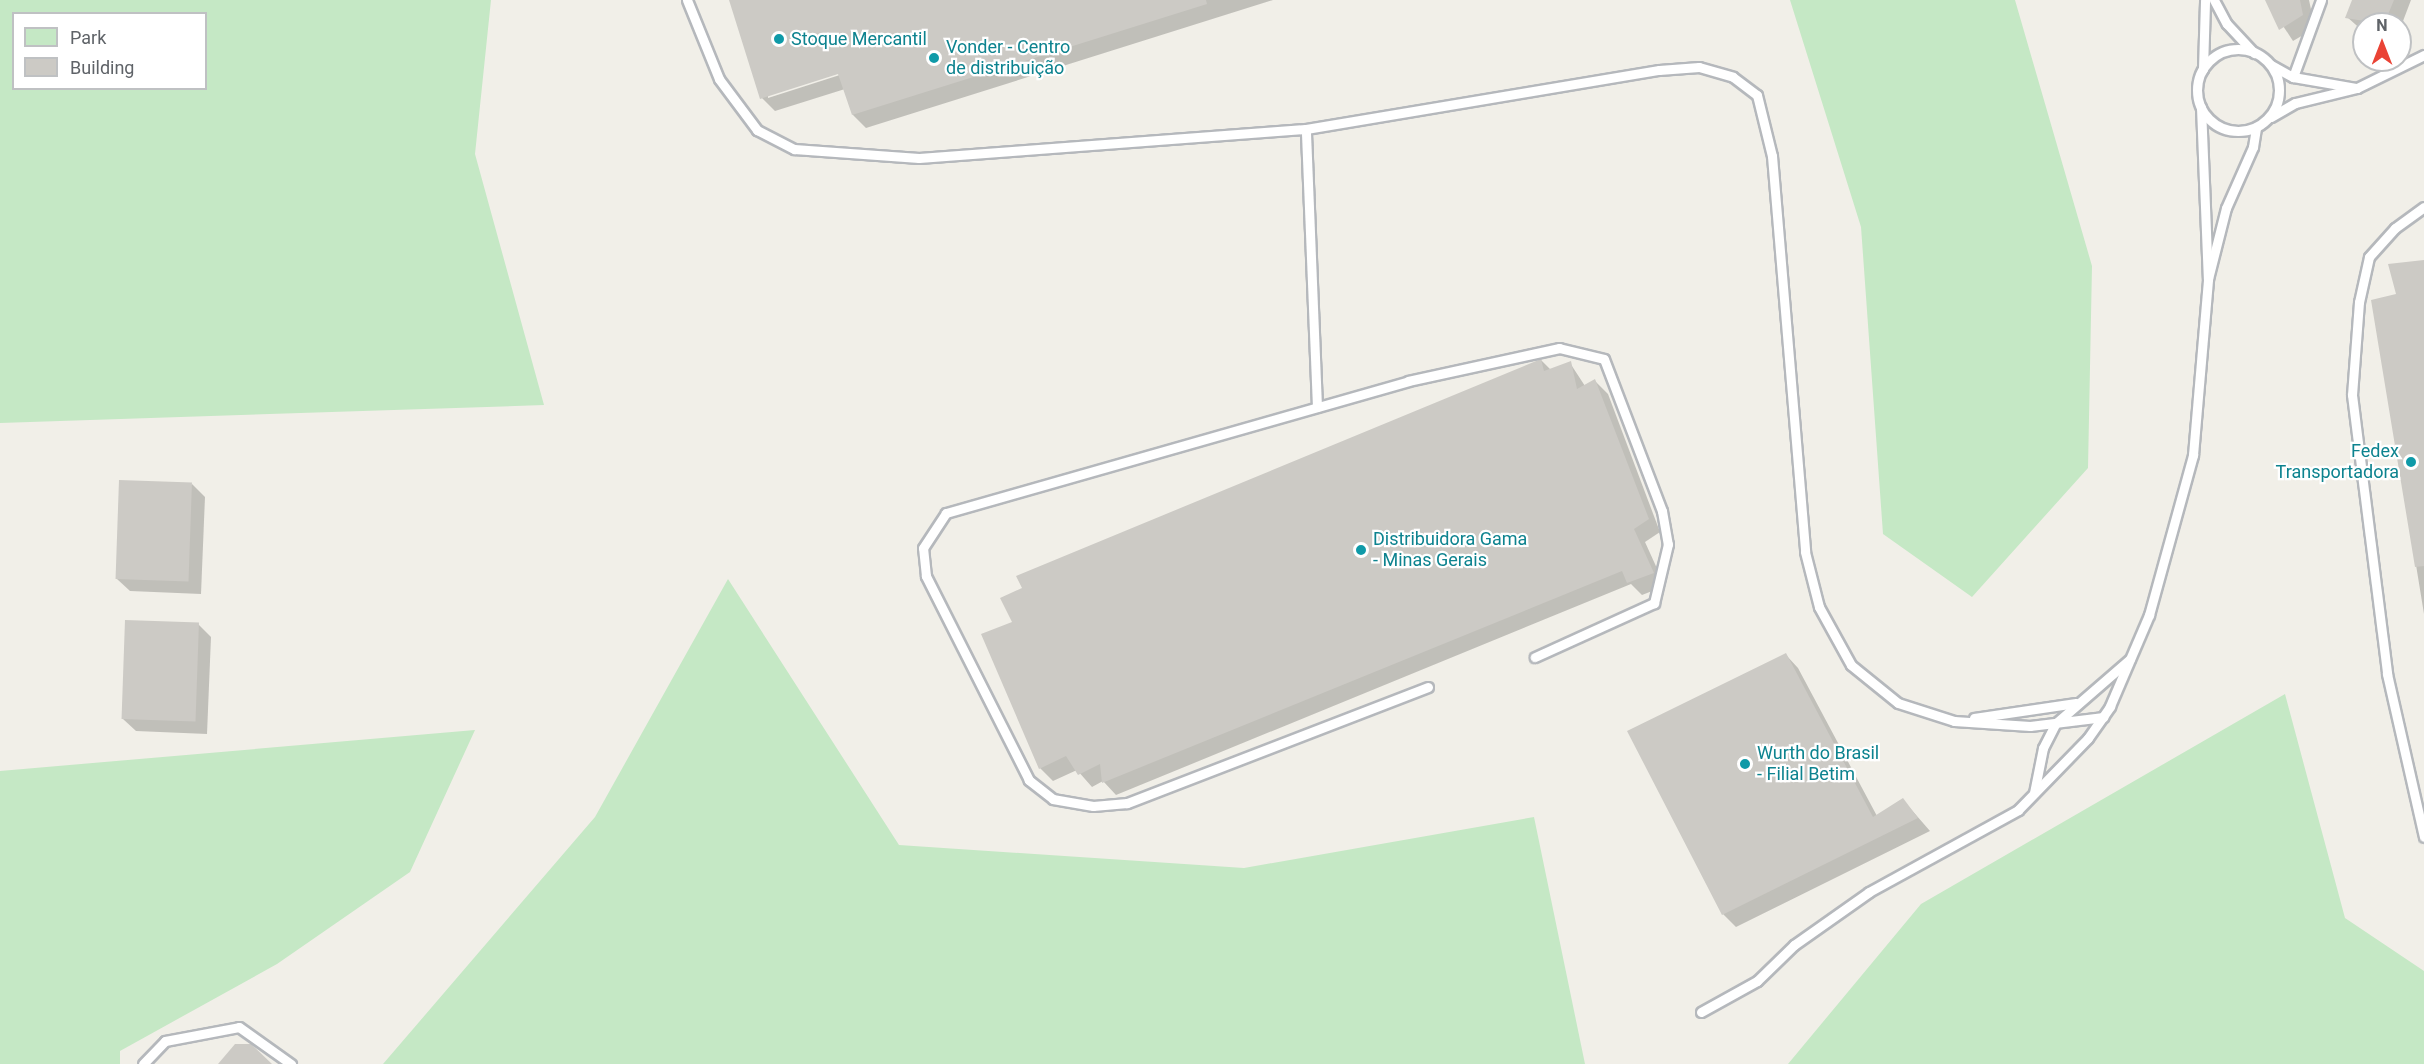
<!DOCTYPE html>
<html>
<head>
<meta charset="utf-8">
<style>
  body { margin:0 }
  #map { position:relative; width:2424px; height:1064px; overflow:hidden; background:#f1efe8; font-family:Roboto,sans-serif }
  div>[style] { position:absolute }
  .green>* { inset:0; background:#c5e8c5 }
  .shadow>* { inset:0; background:#0003 }
  .building>* { inset:0; background:#cccac5; transform-origin:0 0 }
  .roads { filter:drop-shadow(2px 0 #b5b8bc) drop-shadow(-2px 0 #b5b8bc) drop-shadow(0 2px #b5b8bc) drop-shadow(0 -2px #b5b8bc) }
  .service>* { height:9px; margin:-4.5px; padding:0 4.5px; transform-origin:4.5px; border-radius:4.5px; background:#fff }
  .service>.ring { margin:-4.5px; padding:0; box-sizing:content-box; background:none; border:9px solid #fff; border-radius:50% }
  .dots>* { width:16px; height:16px; translate:-50% -50%; box-sizing:border-box; border:3px solid #fff; border-radius:50% }
  span { translate:-50% -50%; white-space:nowrap; text-align:center; line-height:1.15; -webkit-text-stroke:4.5px #fff; paint-order:stroke }
  .culture-label { font-size:18px; color:#0d838f }
  .left { translate:0 -50%; text-align:left }
  .right { translate:-100% -50%; text-align:right }
  .legend { position:absolute; left:12px; top:12px; width:195px; height:78px; box-sizing:border-box; background:#fff; border:2px solid #bfc1c3; margin:0; padding:8px 10px; list-style:none; font-size:18px; color:#5f6368 }
  .legend li { display:flex; align-items:center; gap:12px; height:30px }
  .legend b { width:30px; border:2px solid #bfc1c3 }
  .north { position:absolute; left:2352px; top:12px; width:60px; height:60px; box-sizing:border-box; background:#fff; border:2px solid #bfc1c3; border-radius:50%; rotate:0deg; font-size:16px; font-weight:700; line-height:24px; text-align:center; color:#5f6368 }
  .north::after { content:''; display:block; margin:auto; width:21px; height:27px; background:#ea4335; clip-path:polygon(50% 0,100% 100%,50% 72%,0 100%) }
</style>
</head>
<body>
<div id="map">
  <div class="green">
    <i style="clip-path:polygon(evenodd,0 0,491px 0,475px 154px,544px 405px,0 423px,0 0,14px 14px,206px 14px,206px 88px,14px 88px,14px 14px)"></i>
    <i style="clip-path:polygon(1790px 0,2015px 0,2092px 266px,2088px 468px,1972px 597px,1883px 534px,1861px 227px)"></i>
    <i style="clip-path:polygon(728px 579px,899px 845px,1244px 868px,1534px 817px,1585px 1064px,383px 1064px,595px 817px)"></i>
    <i style="clip-path:polygon(2285px 694px,2345px 918px,2424px 971px,2424px 1064px,1788px 1064px,1921px 904px)"></i>
    <i style="clip-path:polygon(475px 730px,410px 872px,277px 964px,120px 1051px,120px 1064px,0 1064px,0 771px)"></i>
  </div>
  <div class="shadow">
    <i style="clip-path:polygon(evenodd,730px 0,1273px 0,866px 128px,853px 115px,845px 89px,775px 111px,762px 98px,730px 0,845px 70px,846px 73px,768px 98px,768px 95px,845px 70px)"></i>
    <i style="clip-path:polygon(2266px 0,2309px 0,2315px 28px,2293px 41px)"></i>
    <i style="clip-path:polygon(2354px 0,2411px 0,2400px 29px,2400px 24px,2364px 24px,2364px 32px,2347px 17px)"></i>
    <i style="clip-path:polygon(2424px 261px,2424px 614px,2373px 301px,2397px 295px)"></i>
    <i style="clip-path:polygon(1541px 360px,1551px 370px,1570px 363px,1585px 386px,1595px 381px,1608px 394px,1660px 532px,1645px 542px,1665px 586px,1642px 595px,1631px 584px,1116px 795px,1103px 781px,1092px 787px,1077px 770px,1053px 781px,1040px 768px,1014px 623px,1024px 589px,1018px 577px)"></i>
    <i style="clip-path:polygon(192px 484px,205px 497px,201px 594px,130px 591px,117px 579px)"></i>
    <i style="clip-path:polygon(198px 624px,211px 637px,207px 734px,136px 731px,123px 719px)"></i>
    <i style="clip-path:polygon(1786px 655px,1798px 668px,1877px 816px,1903px 800px,1930px 831px,1736px 927px,1723px 914px)"></i>
  </div>
  <div class="building">
    <i style="clip-path:polygon(729px 0,1206px 0,1207px 4px,852px 115px,838px 74px,760px 99px)"></i>
    <i style="clip-path:polygon(2265px 0,2300px 0,2303px 15px,2279px 30px)"></i>
    <i style="clip-path:polygon(2352px 0,2394px 0,2384px 24px,2345px 18px)"></i>
    <i style="clip-path:polygon(2424px 260px,2424px 566px,2415px 567px,2371px 300px,2396px 294px,2388px 264px)"></i>
    <i style="clip-path:polygon(1541px 359px,1544px 371px,1571px 361px,1577px 389px,1595px 379px,1649px 519px,1634px 529px,1654px 573px,1627px 583px,1622px 571px,1102px 783px,1100px 764px,1078px 775px,1066px 756px,1039px 769px,981px 634px,1012px 622px,1000px 598px,1022px 588px,1016px 576px)"></i>
    <i style="left:119px;top:480px;width:73px;height:99px;rotate:2deg"></i>
    <i style="left:125px;top:620px;width:74px;height:99px;rotate:2deg"></i>
    <i style="clip-path:polygon(1786px 653px,1873px 817px,1903px 798px,1918px 818px,1722px 915px,1627px 731px)"></i>
    <i style="clip-path:polygon(235px 1044px,251px 1044px,272px 1064px,218px 1064px)"></i>
  </div>
  <div class="roads">
    <div class="service">
      <i style="left:687px;top:0;width:85px;rotate:67.9deg"></i>
      <i style="left:719px;top:79px;width:64px;rotate:53.3deg"></i>
      <i style="left:757px;top:130px;width:42px;rotate:27.2deg"></i>
      <i style="left:794px;top:149px;width:125px;rotate:4.1deg"></i>
      <i style="left:919px;top:158px;width:388px;rotate:-4.3deg"></i>
      <i style="left:2214px;top:0;width:27px;rotate:62deg"></i>
      <i style="left:2227px;top:24px;width:40px;rotate:47deg"></i>
      <i class="ring" style="left:2197px;top:49px;width:73px;height:73px"></i>
      <i style="left:2271px;top:65px;width:25px;rotate:29deg"></i>
      <i style="left:2293px;top:77px;width:65px;rotate:9.8deg"></i>
      <i style="left:2357px;top:88px;width:64px;rotate:166.4deg"></i>
      <i style="left:2295px;top:103px;width:28px;rotate:150deg"></i>
      <i style="left:2203px;top:69px;width:69px;rotate:-88.3deg"></i>
      <i style="left:2293px;top:77px;width:82px;rotate:-70deg"></i>
      <i style="left:2357px;top:88px;width:75px;rotate:-26.2deg"></i>
      <i style="left:2201px;top:107px;width:172px;rotate:87.7deg"></i>
      <i style="left:2208px;top:279px;width:73px;rotate:-75.8deg"></i>
      <i style="left:2226px;top:208px;width:67px;rotate:-66.1deg"></i>
      <i style="left:2253px;top:147px;width:20px;rotate:-81deg"></i>
      <i style="left:2424px;top:207px;width:36px;rotate:144deg"></i>
      <i style="left:2395px;top:228px;width:39px;rotate:132deg"></i>
      <i style="left:2369px;top:257px;width:46px;rotate:102.5deg"></i>
      <i style="left:2359px;top:302px;width:93px;rotate:94.3deg"></i>
      <i style="left:2352px;top:395px;width:281px;rotate:82.8deg"></i>
      <i style="left:2387px;top:674px;width:167px;rotate:77.2deg"></i>
      <i style="left:1317px;top:407px;width:278px;rotate:-92.3deg"></i>
      <i style="left:1306px;top:129px;width:358px;rotate:-9.5deg"></i>
      <i style="left:1659px;top:70px;width:40px;rotate:-4.3deg"></i>
      <i style="left:1699px;top:67px;width:35px;rotate:16deg"></i>
      <i style="left:1733px;top:77px;width:30px;rotate:37deg"></i>
      <i style="left:1757px;top:95px;width:63px;rotate:76.2deg"></i>
      <i style="left:1772px;top:156px;width:397px;rotate:85.2deg"></i>
      <i style="left:1805px;top:552px;width:57px;rotate:75.7deg"></i>
      <i style="left:1819px;top:607px;width:66px;rotate:61.1deg"></i>
      <i style="left:1851px;top:665px;width:60px;rotate:39deg"></i>
      <i style="left:1898px;top:703px;width:59px;rotate:17.8deg"></i>
      <i style="left:1954px;top:721px;width:76px;rotate:3.8deg"></i>
      <i style="left:2030px;top:726px;width:74px;rotate:-7deg"></i>
      <i style="left:1428px;top:687px;width:323px;rotate:158.9deg"></i>
      <i style="left:1127px;top:803px;width:34px;rotate:175deg"></i>
      <i style="left:1093px;top:806px;width:41px;rotate:-170.1deg"></i>
      <i style="left:1053px;top:799px;width:31px;rotate:-142deg"></i>
      <i style="left:1029px;top:780px;width:229px;rotate:-116.8deg"></i>
      <i style="left:926px;top:576px;width:28px;rotate:-96deg"></i>
      <i style="left:923px;top:548px;width:42px;rotate:-56.7deg"></i>
      <i style="left:946px;top:513px;width:480px;rotate:-15.9deg"></i>
      <i style="left:1408px;top:381px;width:155px;rotate:-12.3deg"></i>
      <i style="left:1559px;top:348px;width:46px;rotate:13.7deg"></i>
      <i style="left:1604px;top:359px;width:163px;rotate:69.1deg"></i>
      <i style="left:1662px;top:511px;width:34px;rotate:80deg"></i>
      <i style="left:1668px;top:544px;width:61px;rotate:103.3deg"></i>
      <i style="left:1654px;top:603px;width:131px;rotate:155.6deg"></i>
      <i style="left:1974px;top:718px;width:103px;rotate:-8.4deg"></i>
      <i style="left:2034px;top:793px;width:46px;rotate:-78.7deg"></i>
      <i style="left:2043px;top:748px;width:27px;rotate:-63deg"></i>
      <i style="left:2055px;top:724px;width:99px;rotate:-40.9deg"></i>
      <i style="left:1701px;top:1012px;width:64px;rotate:-29deg"></i>
      <i style="left:1757px;top:981px;width:52px;rotate:-44.2deg"></i>
      <i style="left:1794px;top:945px;width:92px;rotate:-35.2deg"></i>
      <i style="left:1869px;top:892px;width:170px;rotate:-28.8deg"></i>
      <i style="left:2018px;top:810px;width:100px;rotate:-45.8deg"></i>
      <i style="left:2088px;top:738px;width:39px;rotate:-55deg"></i>
      <i style="left:2110px;top:706px;width:99px;rotate:-66.8deg"></i>
      <i style="left:2149px;top:615px;width:166px;rotate:-74.6deg"></i>
      <i style="left:2193px;top:455px;width:177px;rotate:-85.1deg"></i>
      <i style="left:143px;top:1064px;width:32px;rotate:-46deg"></i>
      <i style="left:165px;top:1041px;width:75px;rotate:-10.7deg"></i>
      <i style="left:239px;top:1027px;width:64px;rotate:35.4deg"></i>
    </div>
  </div>
  <div class="dots">
    <i style="left:779px;top:39px;background:#0f9aa8"></i>
    <i style="left:934px;top:58px;background:#0f9aa8"></i>
    <i style="left:2411px;top:462px;background:#0f9aa8"></i>
    <i style="left:1361px;top:550px;background:#0f9aa8"></i>
    <i style="left:1745px;top:764px;background:#0f9aa8"></i>
  </div>
  <div class="culture-label">
    <span class="left" style="left:791px;top:39px">Stoque Mercantil</span>
    <span class="left" style="left:946px;top:58px">Vonder - Centro<br>de distribuição</span>
    <span class="right" style="left:2399px;top:462px">Fedex<br>Transportadora</span>
    <span class="left" style="left:1373px;top:550px">Distribuidora Gama<br>- Minas Gerais</span>
    <span class="left" style="left:1757px;top:764px">Wurth do Brasil<br>- Filial Betim</span>
  </div>
  <ul class="legend">
  <li><b style="height:16px;background:#c5e8c5"></b>Park</li>
  <li><b style="height:16px;background:#cccac5"></b>Building</li>
  </ul>
  <div class="north">N</div>
</div>
</body>
</html>
